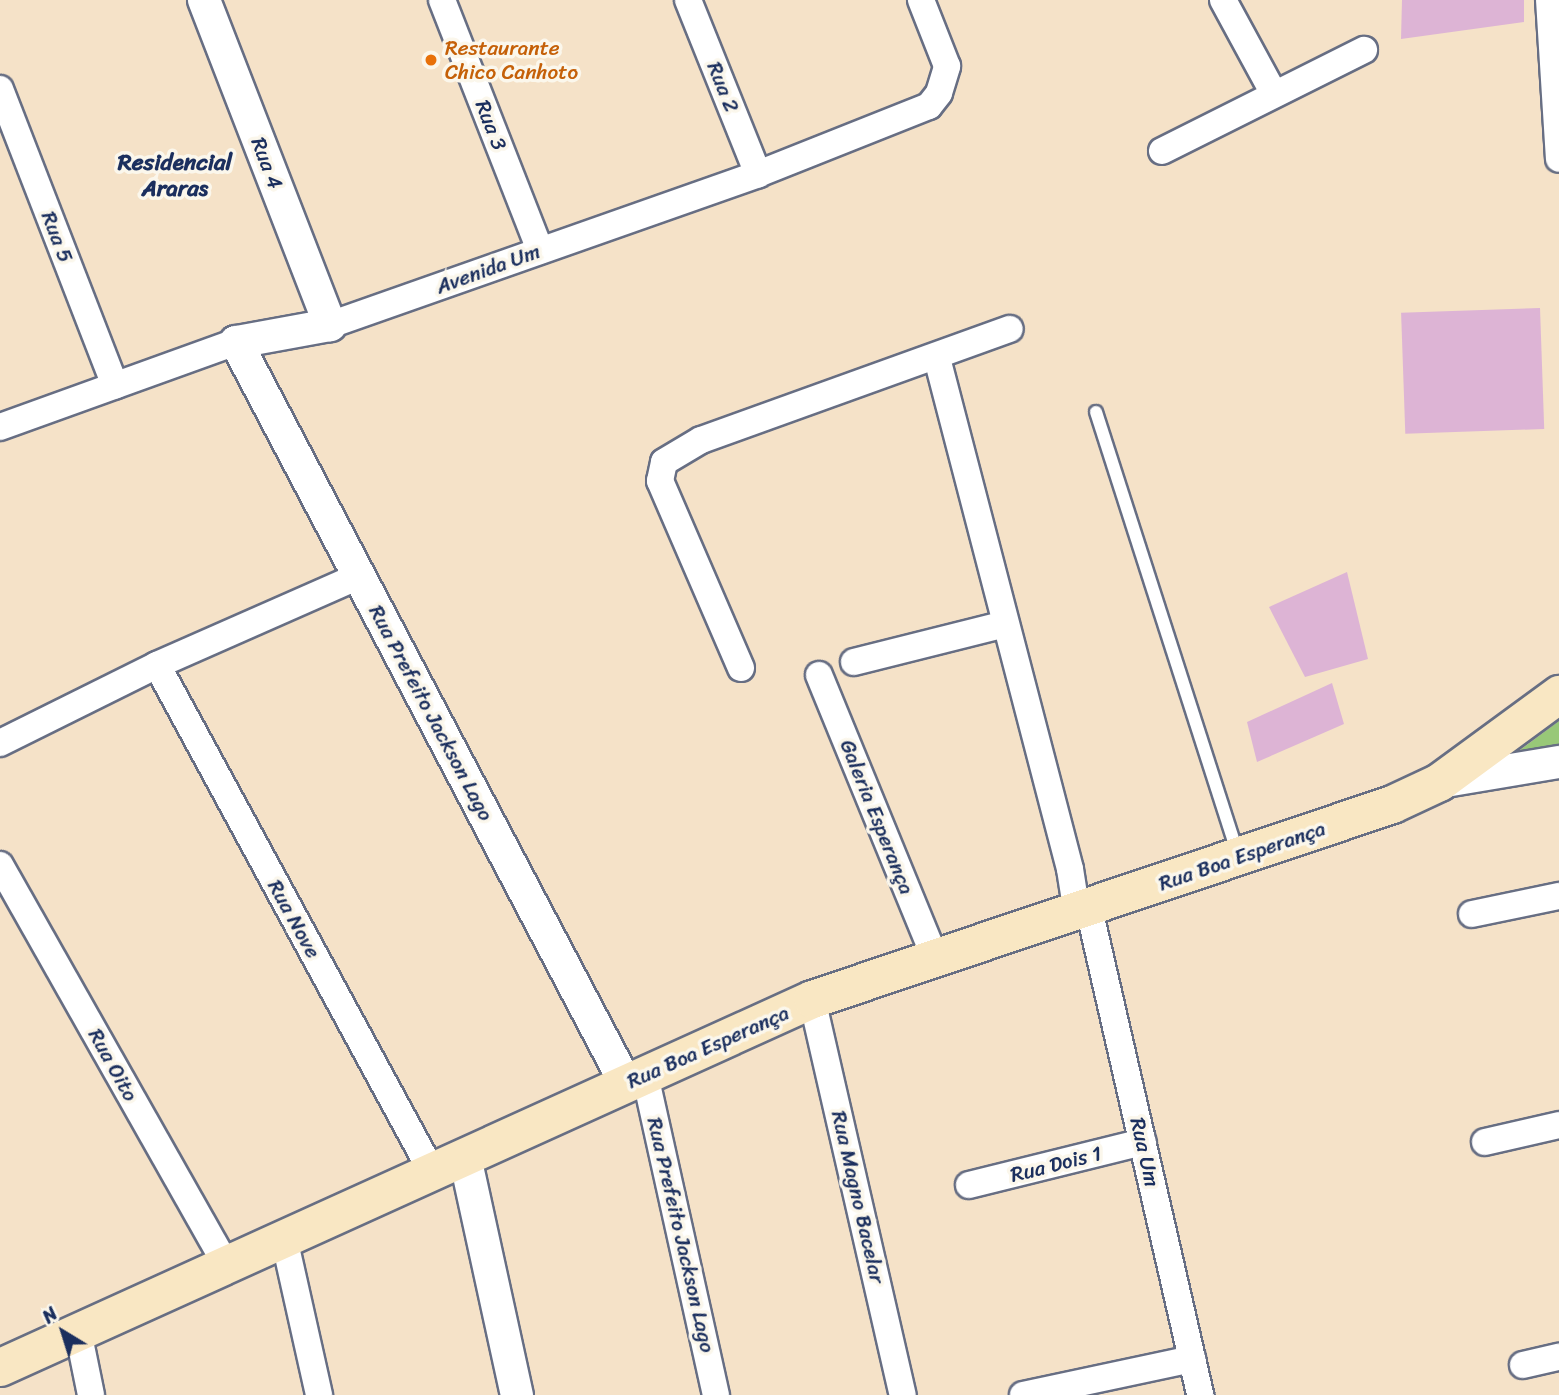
<!DOCTYPE html>
<html>
<head>
<meta charset="utf-8">
<style>
  body { margin:0 }
  #map { position:relative; width:1559px; height:1395px; overflow:hidden; background:#f5e2c8; font-family:Sriracha,sans-serif }
  div>[style] { position:absolute }
  .green>* { inset:0; background:#98c878 }
  .building>* { inset:0; background:#ddb4d5; transform-origin:0 0 }
  .roads { filter:drop-shadow(2px 0 #676e83) drop-shadow(-2px 0 #676e83) drop-shadow(0 2px #676e83) drop-shadow(0 -2px #676e83) }
  .service>* { height:12px; margin:-6px; padding:0 6px; transform-origin:6px; border-radius:6px; background:#fff }
  .minor>* { height:26px; margin:-13px; padding:0 13px; transform-origin:13px; border-radius:13px; background:#fff }
  .tertiary>* { height:32px; margin:-16px; padding:0 16px; transform-origin:16px; border-radius:16px; background:#fff }
  .secondary>* { height:37px; margin:-18.5px; padding:0 18.5px; transform-origin:18.5px; border-radius:18.5px; background:#f9e7c3 }
  .dots>* { width:19px; height:19px; translate:-50% -50%; box-sizing:border-box; border:4px solid #fbf7ec; border-radius:50% }
  span { translate:-50% -50%; white-space:nowrap; text-align:center; line-height:1.15; -webkit-text-stroke:7px #fbf7ec; paint-order:stroke }
  .food-label { font-size:21px; color:#c56008 }
  .left { translate:0 -50%; text-align:left }
  .street-label { font-size:21px; color:#1b2f5e }
  .neighbourhood-label { font-size:23px; color:#1b2f5e; font-weight:700 }
  .north { position:absolute; left:28px; top:1297px; width:70px; height:70px; -webkit-text-stroke:5px #fbf7ec; paint-order:stroke; rotate:322deg; font-size:19px; font-weight:700; line-height:28px; text-align:center; color:#1b2f5e }
  .north::after { content:''; display:block; margin:auto; width:24px; height:32px; background:#1b2f5e; clip-path:polygon(50% 0,100% 100%,50% 72%,0 100%) }
</style>
</head>
<body>
<div id="map">
  <div class="green">
    <i style="clip-path:polygon(1559px 721px,1559px 746px,1509px 758px)"></i>
  </div>
  <div class="building">
    <i style="clip-path:polygon(1402px 0,1524px 0,1524px 22px,1401px 39px)"></i>
    <i style="left:1540px;top:308px;width:121px;height:139px;rotate:88deg"></i>
    <i style="clip-path:polygon(1347px 572px,1368px 659px,1305px 677px,1269px 607px)"></i>
    <i style="clip-path:polygon(1332px 683px,1344px 724px,1257px 762px,1247px 722px)"></i>
  </div>
  <div class="roads">
    <div class="service">
      <i style="left:1096px;top:412px;width:464px;rotate:72.2deg"></i>
    </div>
    <div class="minor">
      <i style="left:442px;top:0;width:269px;rotate:68.6deg"></i>
      <i style="left:688px;top:0;width:188px;rotate:68.1deg"></i>
      <i style="left:1223px;top:0;width:107px;rotate:61.5deg"></i>
      <i style="left:1549px;top:0;width:159px;rotate:86.4deg"></i>
      <i style="left:0;top:89px;width:318px;rotate:68.8deg"></i>
      <i style="left:1162px;top:151px;width:226px;rotate:-26.6deg"></i>
      <i style="left:330px;top:325px;width:454px;rotate:-19.4deg"></i>
      <i style="left:758px;top:174px;width:184px;rotate:-21.7deg"></i>
      <i style="left:929px;top:106px;width:16px;rotate:-52deg"></i>
      <i style="left:939px;top:93px;width:28px;rotate:-73deg"></i>
      <i style="left:947px;top:66px;width:71px;rotate:-111.5deg"></i>
      <i style="left:937px;top:358px;width:528px;rotate:75.41deg"></i>
      <i style="left:1070px;top:869px;width:45px;rotate:81deg"></i>
      <i style="left:0;top:427px;width:251px;rotate:-19.8deg"></i>
      <i style="left:854px;top:662px;width:156px;rotate:-14.1deg"></i>
      <i style="left:157px;top:665px;width:577px;rotate:61.52deg"></i>
      <i style="left:741px;top:668px;width:204px;rotate:-113.4deg"></i>
      <i style="left:660px;top:481px;width:19px;rotate:-78deg"></i>
      <i style="left:664px;top:462px;width:43px;rotate:-30.7deg"></i>
      <i style="left:701px;top:440px;width:328px;rotate:-19.8deg"></i>
      <i style="left:819px;top:675px;width:306px;rotate:67.7deg"></i>
      <i style="left:0;top:743px;width:175px;rotate:-26.4deg"></i>
      <i style="left:157px;top:665px;width:221px;rotate:-23.8deg"></i>
      <i style="left:0;top:865px;width:459px;rotate:60.5deg"></i>
      <i style="left:1089px;top:909px;width:499px;rotate:77.1deg"></i>
      <i style="left:1472px;top:914px;width:89px;rotate:-11.7deg"></i>
      <i style="left:812px;top:999px;width:406px;rotate:77.1deg"></i>
      <i style="left:645px;top:1075px;width:328px;rotate:77.5deg"></i>
      <i style="left:1485px;top:1142px;width:76px;rotate:-12.9deg"></i>
      <i style="left:969px;top:1185px;width:179px;rotate:-13.9deg"></i>
      <i style="left:284px;top:1238px;width:161px;rotate:77.4deg"></i>
      <i style="left:78px;top:1331px;width:65px;rotate:78.5deg"></i>
      <i style="left:1523px;top:1365px;width:37px;rotate:-13deg"></i>
      <i style="left:1023px;top:1395px;width:173px;rotate:-12deg"></i>
    </div>
    <div class="tertiary">
      <i style="left:204px;top:0;width:349px;rotate:68.8deg"></i>
      <i style="left:330px;top:325px;width:96px;rotate:169.7deg"></i>
      <i style="left:236px;top:342px;width:838px;rotate:62.27deg"></i>
      <i style="left:1439px;top:782px;width:122px;rotate:-9.5deg"></i>
      <i style="left:465px;top:1157px;width:244px;rotate:77.7deg"></i>
    </div>
    <div class="secondary">
      <i style="left:0;top:1367px;width:891px;rotate:-24.38deg"></i>
      <i style="left:812px;top:999px;width:612px;rotate:-18.58deg"></i>
      <i style="left:1392px;top:804px;width:52px;rotate:-25.1deg"></i>
      <i style="left:1439px;top:782px;width:149px;rotate:-36.3deg"></i>
    </div>
  </div>
  <div class="dots">
    <i style="left:431px;top:60px;background:#e8710a"></i>
  </div>
  <div class="food-label">
    <span class="left" style="left:445px;top:60px">Restaurante<br>Chico Canhoto</span>
  </div>
  <div class="street-label">
    <span style="left:723px;top:87px;rotate:68deg">Rua 2</span>
    <span style="left:491px;top:125px;rotate:69deg">Rua 3</span>
    <span style="left:267px;top:163px;rotate:69deg">Rua 4</span>
    <span style="left:57px;top:237px;rotate:69deg">Rua 5</span>
    <span style="left:488px;top:269px;rotate:-20deg">Avenida Um</span>
    <span style="left:431px;top:713px;rotate:62deg">Rua Prefeito Jackson Lago</span>
    <span style="left:877px;top:817px;rotate:68deg">Galeria Esperança</span>
    <span style="left:1242px;top:856px;rotate:-19deg">Rua Boa Esperança</span>
    <span style="left:294px;top:919px;rotate:61deg">Rua Nove</span>
    <span style="left:708px;top:1047px;rotate:-24deg">Rua Boa Esperança</span>
    <span style="left:113px;top:1065px;rotate:61deg">Rua Oito</span>
    <span style="left:1145px;top:1152px;rotate:77deg">Rua Um</span>
    <span style="left:1056px;top:1164px;rotate:-14deg">Rua Dois 1</span>
    <span style="left:858px;top:1197px;rotate:77deg">Rua Magno Bacelar</span>
    <span style="left:681px;top:1235px;rotate:77deg">Rua Prefeito Jackson Lago</span>
  </div>
  <div class="neighbourhood-label">
    <span style="left:175px;top:176px">Residencial<br>Araras</span>
  </div>
  <div class="north">N</div>
</div>
</body>
</html>
